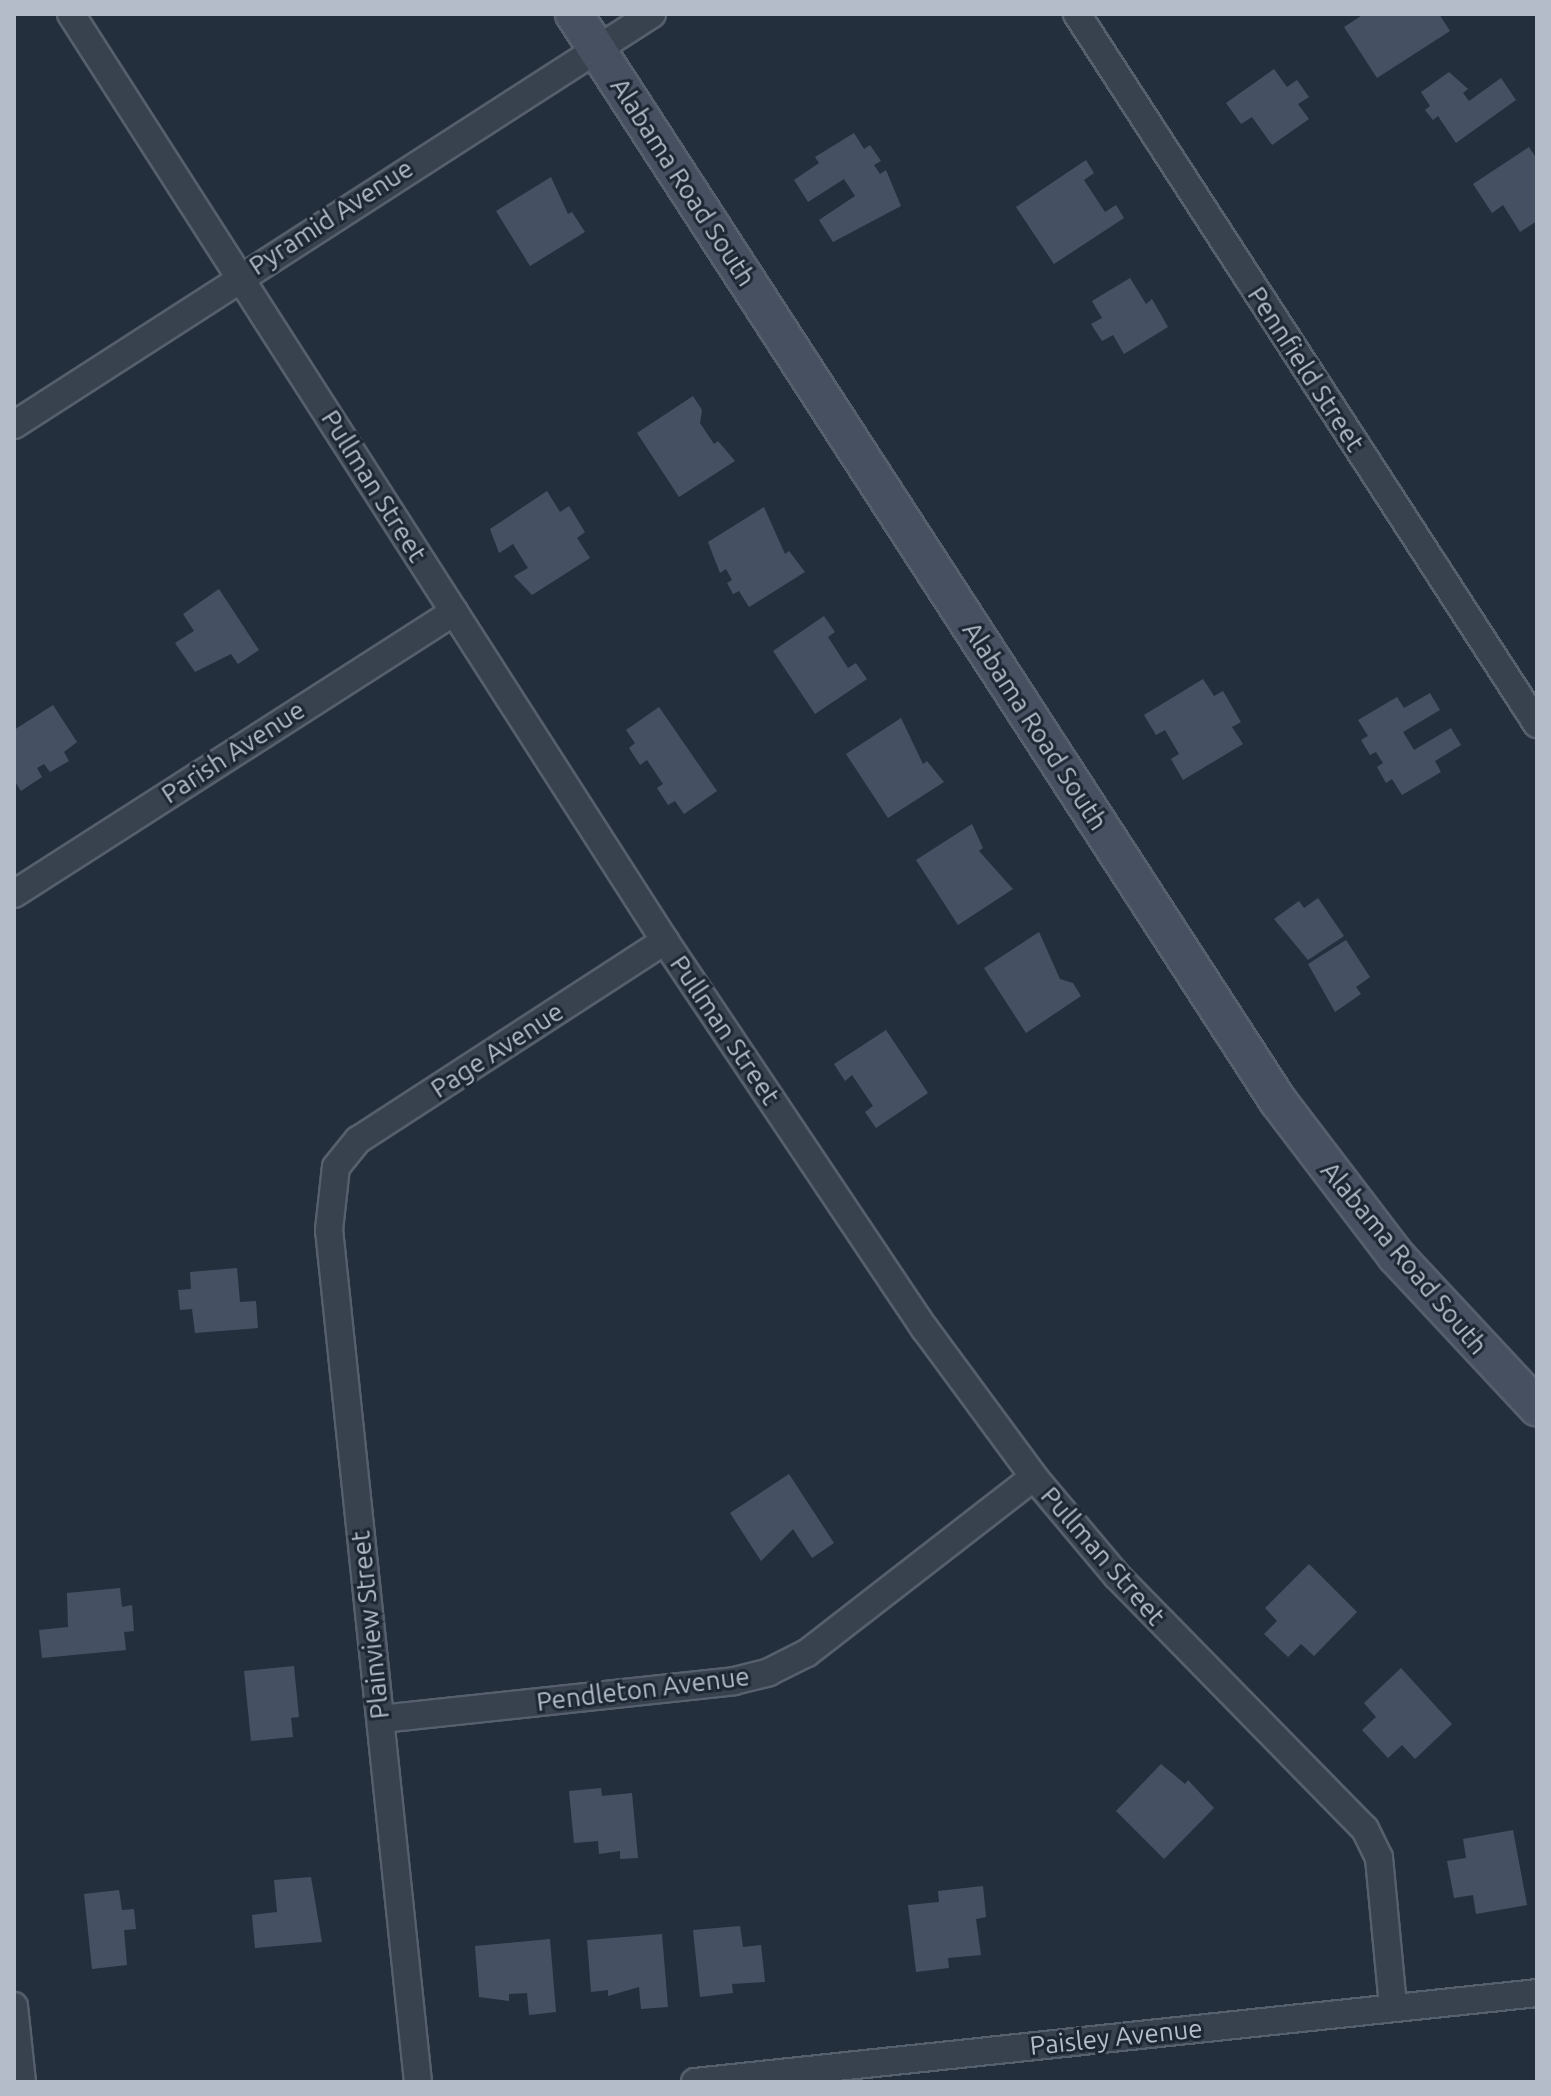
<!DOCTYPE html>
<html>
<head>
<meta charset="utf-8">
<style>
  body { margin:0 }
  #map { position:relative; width:1551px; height:2096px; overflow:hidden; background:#242f3e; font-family:Ubuntu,sans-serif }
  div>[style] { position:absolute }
  .building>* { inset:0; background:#455162 }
  .roads { filter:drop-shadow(2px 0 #565f6c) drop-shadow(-2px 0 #565f6c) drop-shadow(0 2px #565f6c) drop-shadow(0 -2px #565f6c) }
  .street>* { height:26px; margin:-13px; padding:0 13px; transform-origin:13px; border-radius:13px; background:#38414e }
  .secondary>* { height:36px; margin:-18px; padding:0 18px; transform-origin:18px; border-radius:18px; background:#465061 }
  span { translate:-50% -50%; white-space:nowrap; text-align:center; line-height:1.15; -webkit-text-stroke:6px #1d2633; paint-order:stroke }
  .street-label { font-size:26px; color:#b4bcc9 }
  .frame { position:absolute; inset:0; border:16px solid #b4bcc9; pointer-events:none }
</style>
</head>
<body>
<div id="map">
  <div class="building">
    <i style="clip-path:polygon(1364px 14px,1439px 14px,1450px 31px,1377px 78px,1344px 27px)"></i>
    <i style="clip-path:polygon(1274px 69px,1287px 87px,1297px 80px,1309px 97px,1298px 104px,1309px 119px,1272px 145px,1252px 117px,1241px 124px,1226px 103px)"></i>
    <i style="clip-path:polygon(1449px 72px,1468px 89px,1463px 93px,1469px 101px,1501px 78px,1516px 100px,1456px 143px,1438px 116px,1433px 120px,1425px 110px,1430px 106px,1421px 92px)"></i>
    <i style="clip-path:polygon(854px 133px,864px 149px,870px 145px,881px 161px,874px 165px,880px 174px,886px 170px,901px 206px,833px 242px,819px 220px,855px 196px,844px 179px,808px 202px,794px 180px,819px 163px,815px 157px)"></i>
    <i style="clip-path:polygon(1529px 147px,1537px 159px,1537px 221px,1520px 232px,1503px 205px,1492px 213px,1473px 184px)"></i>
    <i style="clip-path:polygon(1086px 160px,1094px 173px,1084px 180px,1105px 212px,1116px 205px,1124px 218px,1054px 264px,1016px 207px)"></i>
    <i style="clip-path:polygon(551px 177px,568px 214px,572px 212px,585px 232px,530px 266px,496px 211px)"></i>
    <i style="clip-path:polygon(1130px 278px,1146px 304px,1152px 299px,1168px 327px,1124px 354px,1113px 335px,1102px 341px,1091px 324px,1102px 318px,1092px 301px)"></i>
    <i style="clip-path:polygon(693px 396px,702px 410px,700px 423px,714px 444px,718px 441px,735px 461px,679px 497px,637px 433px)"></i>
    <i style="clip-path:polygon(547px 491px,560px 512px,569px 506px,585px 532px,577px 538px,590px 558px,532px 595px,514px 576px,528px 568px,513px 544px,499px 553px,490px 529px)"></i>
    <i style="clip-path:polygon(764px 507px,785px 554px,789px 551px,805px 572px,749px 607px,739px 591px,733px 594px,727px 583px,732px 580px,726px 569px,720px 573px,708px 542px)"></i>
    <i style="clip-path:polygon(219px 589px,259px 650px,238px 664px,231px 654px,195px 672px,175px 643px,194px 631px,183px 614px)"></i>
    <i style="clip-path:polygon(824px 616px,835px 632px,828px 637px,848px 668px,856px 663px,867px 679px,815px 714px,773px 651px)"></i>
    <i style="clip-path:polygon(1203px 679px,1214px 696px,1223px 691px,1241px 722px,1232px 727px,1243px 744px,1183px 780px,1171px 759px,1179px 754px,1165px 730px,1156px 735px,1144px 715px)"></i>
    <i style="clip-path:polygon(1430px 693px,1440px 710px,1403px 732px,1414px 750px,1451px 728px,1461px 745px,1435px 761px,1441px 772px,1402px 795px,1392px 779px,1386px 783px,1377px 767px,1383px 763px,1376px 752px,1370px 755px,1361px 740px,1368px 736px,1358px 720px,1397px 697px,1404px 708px)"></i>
    <i style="clip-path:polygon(53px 705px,77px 742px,64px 752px,69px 761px,50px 772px,44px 764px,37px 768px,42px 777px,21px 791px,14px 780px,14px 730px)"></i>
    <i style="clip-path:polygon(659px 707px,717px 791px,684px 814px,675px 801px,668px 805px,657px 788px,663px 784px,647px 760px,640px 765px,629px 748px,635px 743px,626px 730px)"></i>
    <i style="clip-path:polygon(901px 718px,923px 764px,927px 761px,944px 782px,888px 818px,846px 754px)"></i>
    <i style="clip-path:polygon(972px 824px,983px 848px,979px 851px,1013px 889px,958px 925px,916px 860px)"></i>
    <i style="clip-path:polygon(1318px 898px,1344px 936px,1308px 960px,1274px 919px,1299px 901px,1304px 908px)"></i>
    <i style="clip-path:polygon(1039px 932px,1060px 979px,1073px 983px,1081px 996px,1026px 1033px,984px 968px)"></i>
    <i style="clip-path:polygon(1346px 940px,1370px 977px,1356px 987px,1361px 994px,1335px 1012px,1308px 964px)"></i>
    <i style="clip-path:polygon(886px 1030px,928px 1093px,876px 1128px,865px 1112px,873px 1106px,852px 1075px,845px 1081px,834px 1064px)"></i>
    <i style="clip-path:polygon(237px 1268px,240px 1302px,256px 1301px,258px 1328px,195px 1333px,192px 1309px,180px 1310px,178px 1290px,191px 1289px,190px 1272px)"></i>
    <i style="clip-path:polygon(789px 1474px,834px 1543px,812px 1558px,793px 1529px,761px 1561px,730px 1513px)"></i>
    <i style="clip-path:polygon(1309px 1564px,1357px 1612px,1314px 1656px,1301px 1644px,1288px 1657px,1264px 1634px,1277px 1621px,1265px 1608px)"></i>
    <i style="clip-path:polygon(120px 1588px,122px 1607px,132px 1605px,134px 1631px,124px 1632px,126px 1650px,42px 1658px,39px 1630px,68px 1627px,67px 1593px)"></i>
    <i style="clip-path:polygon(294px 1666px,299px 1717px,291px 1718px,293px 1737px,251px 1741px,244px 1671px)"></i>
    <i style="clip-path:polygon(1401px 1668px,1452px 1724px,1415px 1759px,1402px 1745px,1388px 1758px,1362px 1730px,1376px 1717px,1364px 1703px)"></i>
    <i style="clip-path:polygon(1161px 1764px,1185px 1784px,1188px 1780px,1214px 1808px,1164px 1859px,1116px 1811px)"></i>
    <i style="clip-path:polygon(601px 1788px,602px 1796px,632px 1793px,638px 1858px,620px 1859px,620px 1851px,599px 1854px,598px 1841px,574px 1843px,569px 1791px)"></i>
    <i style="clip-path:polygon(1513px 1830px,1527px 1905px,1476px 1914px,1473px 1895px,1454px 1898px,1447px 1861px,1466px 1858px,1463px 1839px)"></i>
    <i style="clip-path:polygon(311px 1877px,322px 1942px,255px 1948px,252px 1915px,277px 1912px,274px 1880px)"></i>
    <i style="clip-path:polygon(983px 1886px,986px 1917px,976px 1919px,981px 1955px,948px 1958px,949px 1968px,916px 1972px,908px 1905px,939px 1902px,938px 1891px)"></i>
    <i style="clip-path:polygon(119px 1890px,122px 1910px,134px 1909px,136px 1929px,124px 1930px,127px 1965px,92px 1969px,84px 1894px)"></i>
    <i style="clip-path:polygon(740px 1926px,743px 1947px,761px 1945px,765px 1982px,732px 1984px,733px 1993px,700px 1997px,693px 1930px)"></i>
    <i style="clip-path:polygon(662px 1934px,668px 2007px,641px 2009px,639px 1987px,608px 1996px,608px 1990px,591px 1992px,587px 1940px)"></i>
    <i style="clip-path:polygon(550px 1939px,556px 2012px,529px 2015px,527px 1993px,509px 1994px,509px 2001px,479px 1997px,475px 1946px)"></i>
  </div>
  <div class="roads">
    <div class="street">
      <i style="left:71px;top:14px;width:1101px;rotate:57.35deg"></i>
      <i style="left:665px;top:941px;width:467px;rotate:56.2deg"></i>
      <i style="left:925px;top:1329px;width:184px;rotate:53.6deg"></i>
      <i style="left:1034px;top:1477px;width:129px;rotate:50deg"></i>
      <i style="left:1117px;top:1576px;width:354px;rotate:45.6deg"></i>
      <i style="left:1365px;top:1829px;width:32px;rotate:64deg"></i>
      <i style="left:1379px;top:1858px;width:150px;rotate:84.6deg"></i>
      <i style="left:1077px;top:14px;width:846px;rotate:57.06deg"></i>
      <i style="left:14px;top:425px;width:759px;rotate:-32.79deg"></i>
      <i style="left:14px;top:894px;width:523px;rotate:-32.66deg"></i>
      <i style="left:381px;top:1719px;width:355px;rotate:-6.1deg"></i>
      <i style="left:734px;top:1681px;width:36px;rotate:-14deg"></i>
      <i style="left:769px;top:1672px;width:42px;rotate:-26.6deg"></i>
      <i style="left:807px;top:1653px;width:287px;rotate:-37.8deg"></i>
      <i style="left:14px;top:2006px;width:76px;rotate:84deg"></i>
      <i style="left:418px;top:2082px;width:857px;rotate:-95.96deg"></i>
      <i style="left:329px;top:1230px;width:63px;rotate:-83.7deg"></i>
      <i style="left:336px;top:1167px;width:35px;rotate:-51deg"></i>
      <i style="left:358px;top:1140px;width:366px;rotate:-33deg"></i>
      <i style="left:695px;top:2082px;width:847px;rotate:-6.03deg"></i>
    </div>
    <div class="secondary">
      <i style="left:574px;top:14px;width:1295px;rotate:57.07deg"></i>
      <i style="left:1278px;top:1101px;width:195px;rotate:52.7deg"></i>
      <i style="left:1396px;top:1256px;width:207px;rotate:47deg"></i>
    </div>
  </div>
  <div class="street-label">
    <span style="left:683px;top:182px;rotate:57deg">Alabama Road South</span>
    <span style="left:331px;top:217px;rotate:-33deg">Pyramid Avenue</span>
    <span style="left:1306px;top:369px;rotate:57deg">Pennfield Street</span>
    <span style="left:374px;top:486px;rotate:58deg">Pullman Street</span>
    <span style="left:1035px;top:726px;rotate:57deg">Alabama Road South</span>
    <span style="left:233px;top:752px;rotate:-33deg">Parish Avenue</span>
    <span style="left:725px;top:1030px;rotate:56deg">Pullman Street</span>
    <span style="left:497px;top:1050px;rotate:-33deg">Page Avenue</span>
    <span style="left:1404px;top:1258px;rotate:50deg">Alabama Road South</span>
    <span style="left:1103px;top:1556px;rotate:49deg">Pullman Street</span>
    <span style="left:370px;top:1625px;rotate:-96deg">Plainview Street</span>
    <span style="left:643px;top:1689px;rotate:-7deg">Pendleton Avenue</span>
    <span style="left:1116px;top:2037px;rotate:-6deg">Paisley Avenue</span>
  </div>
  <div class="frame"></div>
</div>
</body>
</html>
